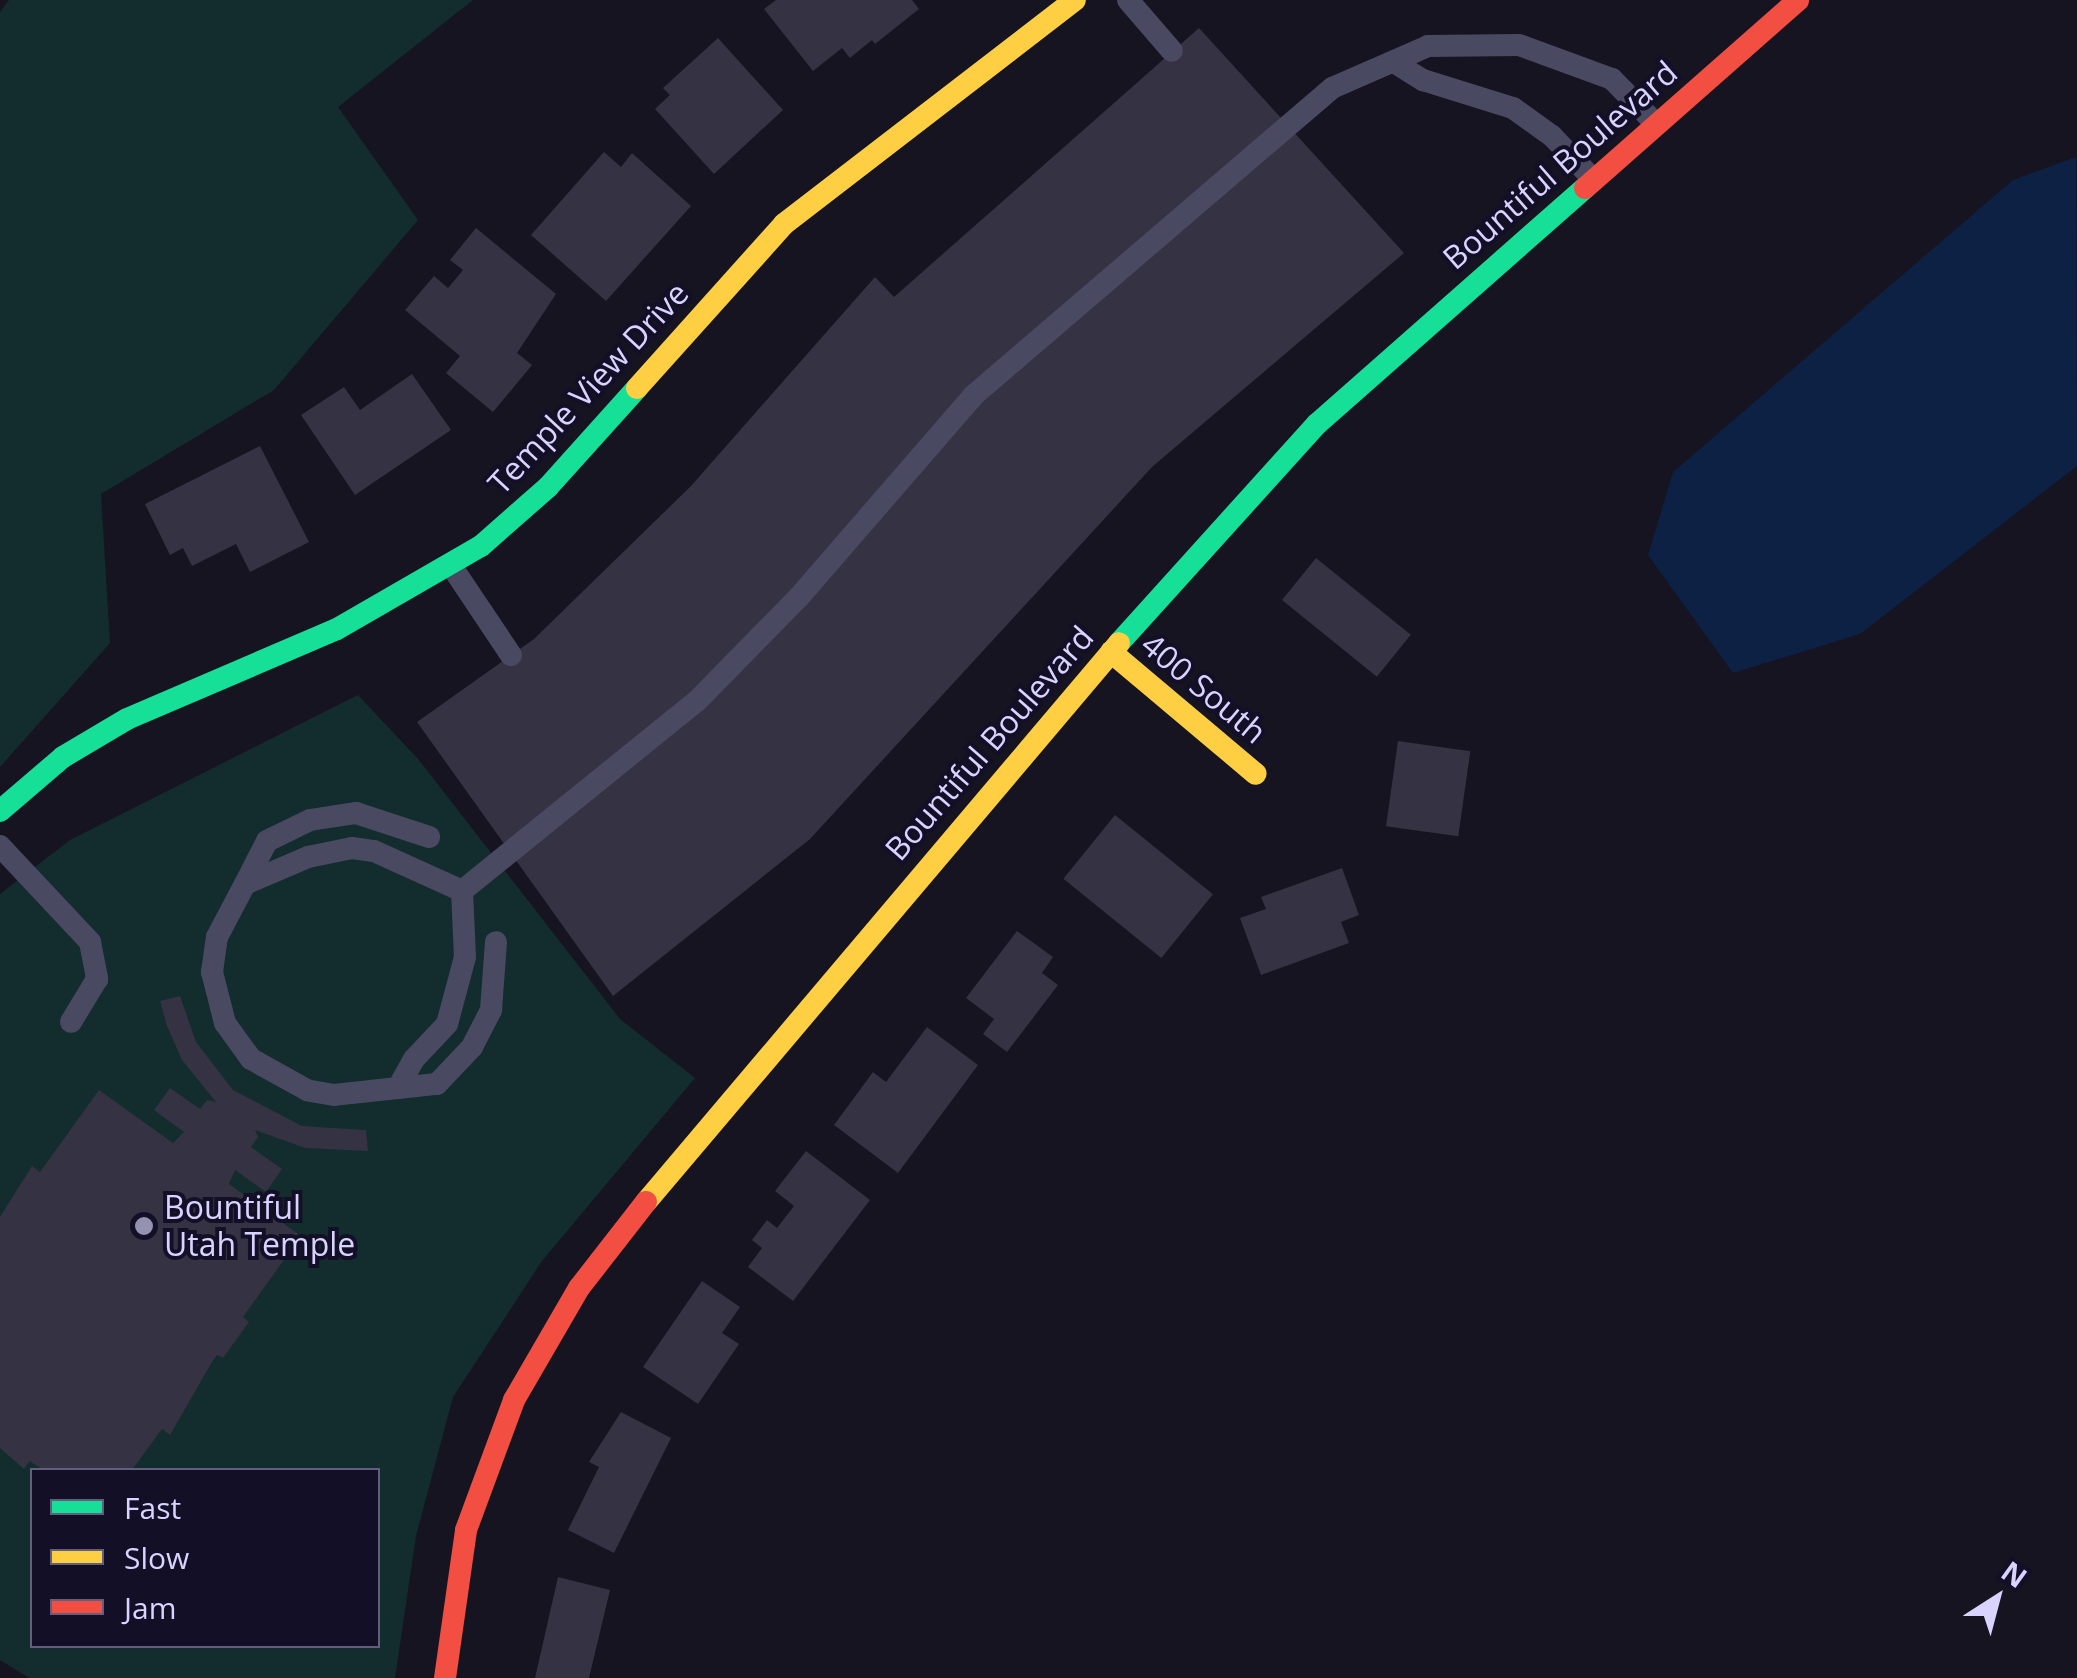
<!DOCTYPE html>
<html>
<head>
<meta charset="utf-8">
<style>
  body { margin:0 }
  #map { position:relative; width:2077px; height:1678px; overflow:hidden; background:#161421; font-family:"Open Sans",sans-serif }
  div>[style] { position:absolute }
  .green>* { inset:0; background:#132c2d }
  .water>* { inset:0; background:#0d2144 }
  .building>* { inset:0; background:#343243; transform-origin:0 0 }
  .lane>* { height:22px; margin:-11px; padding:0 11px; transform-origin:11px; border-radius:11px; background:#4a4962 }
  .fast>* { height:22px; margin:-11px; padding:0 11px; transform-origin:11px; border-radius:11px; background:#16e098 }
  .slow>* { height:22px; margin:-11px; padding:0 11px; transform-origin:11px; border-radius:11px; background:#ffcf43 }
  .jam>* { height:22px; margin:-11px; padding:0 11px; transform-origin:11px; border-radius:11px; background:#f24e42 }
  .dots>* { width:28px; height:28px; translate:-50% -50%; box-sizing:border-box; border:5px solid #130f26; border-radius:50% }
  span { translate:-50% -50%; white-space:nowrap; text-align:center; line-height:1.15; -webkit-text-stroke:8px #130f26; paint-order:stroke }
  .street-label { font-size:32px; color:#d9d4ff }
  .poi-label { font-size:32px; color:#d9d4ff }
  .left { translate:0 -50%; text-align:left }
  .legend { position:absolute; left:30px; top:1468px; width:350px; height:180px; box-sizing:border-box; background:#130f26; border:2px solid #625e7d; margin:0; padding:12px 18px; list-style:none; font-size:30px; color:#d9d4ff }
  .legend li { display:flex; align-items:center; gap:20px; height:50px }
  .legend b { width:50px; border:2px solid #625e7d }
  .north { position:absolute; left:1947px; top:1548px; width:100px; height:100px; -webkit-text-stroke:8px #130f26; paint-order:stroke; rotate:36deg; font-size:28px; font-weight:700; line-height:40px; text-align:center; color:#d9d4ff }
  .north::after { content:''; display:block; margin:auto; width:35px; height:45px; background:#d9d4ff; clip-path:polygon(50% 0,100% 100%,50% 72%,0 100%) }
</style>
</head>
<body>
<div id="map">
  <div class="green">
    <i style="clip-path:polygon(9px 0,473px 0,338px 107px,418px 220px,274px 390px,101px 494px,110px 643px,0 767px,0 12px)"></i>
    <i style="clip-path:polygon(evenodd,358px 695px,419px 760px,620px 1019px,695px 1078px,542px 1261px,453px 1397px,416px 1536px,395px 1678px,29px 1678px,0 1660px,0 894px,70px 840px,358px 695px,32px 1470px,378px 1470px,378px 1646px,32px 1646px,32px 1470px)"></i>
  </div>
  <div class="water">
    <i style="clip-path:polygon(2076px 157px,2077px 466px,1860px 634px,1733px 673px,1648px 555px,1673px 472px,2013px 180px)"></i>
  </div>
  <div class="building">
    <i style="clip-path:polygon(776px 0,912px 0,919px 9px,875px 44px,872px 40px,850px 58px,842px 48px,813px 71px,764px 9px)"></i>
    <i style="clip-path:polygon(1199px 28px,1404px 253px,1152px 467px,810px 839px,613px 996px,417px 722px,534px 639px,691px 486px,875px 277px,894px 297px)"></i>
    <i style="clip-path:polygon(718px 38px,783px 110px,714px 174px,655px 109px,670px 95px,663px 88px)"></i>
    <i style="clip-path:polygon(604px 152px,621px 167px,632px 153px,691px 206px,606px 301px,531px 235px)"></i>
    <i style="clip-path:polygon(476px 228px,556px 294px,517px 353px,532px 365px,493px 412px,446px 373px,460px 356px,405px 310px,434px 276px,448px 288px,463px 270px,450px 260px)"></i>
    <i style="clip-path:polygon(412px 374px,451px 430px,355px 495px,301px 415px,344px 387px,360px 410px)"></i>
    <i style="clip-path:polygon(260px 446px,309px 542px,250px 572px,236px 544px,192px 566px,183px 548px,170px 555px,145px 504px)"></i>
    <i style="left:1316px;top:558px;width:122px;height:54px;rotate:39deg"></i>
    <i style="left:1398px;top:741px;width:73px;height:86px;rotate:8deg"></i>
    <i style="left:1115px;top:815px;width:126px;height:82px;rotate:39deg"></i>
    <i style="clip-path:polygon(1342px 868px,1359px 915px,1341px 922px,1349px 943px,1261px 975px,1240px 918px,1266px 909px,1261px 897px)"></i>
    <i style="clip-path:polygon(1017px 931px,1053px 957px,1042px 973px,1058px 985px,1007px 1052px,983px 1034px,994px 1019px,966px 998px)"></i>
    <i style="clip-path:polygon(180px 996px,196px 1042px,233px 1090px,302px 1126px,366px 1130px,368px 1151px,305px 1148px,255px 1130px,258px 1137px,251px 1147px,282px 1169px,266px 1192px,235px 1170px,229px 1184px,301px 1236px,243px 1317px,249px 1322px,223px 1358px,217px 1355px,212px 1362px,170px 1435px,162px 1429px,132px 1470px,43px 1470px,30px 1461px,24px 1469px,0 1448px,0 1217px,32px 1166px,40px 1172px,99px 1090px,173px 1143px,184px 1132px,154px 1110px,170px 1088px,200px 1109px,207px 1100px,216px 1102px,182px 1060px,167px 1026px,160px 1001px)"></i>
    <i style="clip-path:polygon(927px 1027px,978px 1065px,898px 1173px,834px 1125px,873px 1072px,886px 1082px)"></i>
    <i style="clip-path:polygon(806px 1151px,870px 1200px,793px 1301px,748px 1267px,762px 1248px,752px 1240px,767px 1220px,777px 1228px,794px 1206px,775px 1191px)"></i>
    <i style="clip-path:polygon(702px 1281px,740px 1307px,722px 1333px,739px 1344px,698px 1404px,643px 1367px)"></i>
    <i style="clip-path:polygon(621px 1412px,671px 1438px,614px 1553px,568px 1530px,599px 1467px,589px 1462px)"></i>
    <i style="clip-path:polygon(558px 1577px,610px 1590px,589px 1678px,535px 1678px)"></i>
  </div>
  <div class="lane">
    <i style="left:1128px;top:0;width:67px;rotate:49.2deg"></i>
    <i style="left:1397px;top:64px;width:31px;rotate:32deg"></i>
    <i style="left:1423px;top:80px;width:94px;rotate:17.3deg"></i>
    <i style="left:1513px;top:108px;width:48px;rotate:35.7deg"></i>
    <i style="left:1552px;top:136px;width:59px;rotate:46.4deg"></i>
    <i style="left:452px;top:567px;width:106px;rotate:56.2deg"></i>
    <i style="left:0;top:846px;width:132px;rotate:46.8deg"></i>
    <i style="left:90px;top:942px;width:38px;rotate:79deg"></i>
    <i style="left:97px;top:979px;width:50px;rotate:121.2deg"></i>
    <i style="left:352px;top:848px;width:22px;rotate:8deg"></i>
    <i style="left:374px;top:851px;width:97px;rotate:24.4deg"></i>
    <i style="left:462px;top:891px;width:66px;rotate:87.4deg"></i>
    <i style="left:465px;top:957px;width:69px;rotate:105deg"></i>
    <i style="left:447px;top:1024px;width:48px;rotate:133.3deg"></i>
    <i style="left:414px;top:1059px;width:33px;rotate:119deg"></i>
    <i style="left:398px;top:1088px;width:64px;rotate:173.8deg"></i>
    <i style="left:334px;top:1095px;width:27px;rotate:-170deg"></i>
    <i style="left:307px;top:1090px;width:64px;rotate:-151deg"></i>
    <i style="left:251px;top:1059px;width:44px;rotate:-125.8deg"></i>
    <i style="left:225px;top:1023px;width:53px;rotate:-104.3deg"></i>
    <i style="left:212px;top:972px;width:35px;rotate:-82deg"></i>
    <i style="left:217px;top:937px;width:60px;rotate:-62.2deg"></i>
    <i style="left:245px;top:884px;width:69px;rotate:-23.2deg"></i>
    <i style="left:308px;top:857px;width:45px;rotate:-11.6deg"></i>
    <i style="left:245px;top:884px;width:48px;rotate:-62.9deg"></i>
    <i style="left:267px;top:841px;width:48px;rotate:-26deg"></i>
    <i style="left:310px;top:820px;width:47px;rotate:-8.7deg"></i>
    <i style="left:356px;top:813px;width:77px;rotate:18.2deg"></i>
    <i style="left:462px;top:891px;width:302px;rotate:-39deg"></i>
    <i style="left:697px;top:701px;width:146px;rotate:-45.6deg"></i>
    <i style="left:799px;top:597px;width:267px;rotate:-49.1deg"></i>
    <i style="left:974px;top:395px;width:472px;rotate:-40.6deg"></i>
    <i style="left:1332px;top:88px;width:105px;rotate:-23.6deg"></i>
    <i style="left:1428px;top:46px;width:91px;rotate:-0.6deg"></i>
    <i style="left:1519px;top:45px;width:99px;rotate:20.1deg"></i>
    <i style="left:1612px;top:79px;width:63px;rotate:45.6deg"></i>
    <i style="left:398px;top:1088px;width:39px;rotate:-6deg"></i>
    <i style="left:437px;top:1084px;width:51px;rotate:-46.6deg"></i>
    <i style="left:472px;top:1047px;width:42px;rotate:-62.8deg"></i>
    <i style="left:491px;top:1010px;width:68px;rotate:-85.8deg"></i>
  </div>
  <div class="fast">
    <i style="left:1119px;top:643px;width:295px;rotate:-47.9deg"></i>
    <i style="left:1317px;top:424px;width:357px;rotate:-41.4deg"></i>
    <i style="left:0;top:811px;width:83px;rotate:-40.6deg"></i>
    <i style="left:63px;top:757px;width:74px;rotate:-30.7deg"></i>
    <i style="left:127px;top:719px;width:228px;rotate:-23.2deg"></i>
    <i style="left:337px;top:629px;width:166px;rotate:-30deg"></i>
    <i style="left:481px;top:546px;width:89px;rotate:-41.4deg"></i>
    <i style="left:548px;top:487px;width:133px;rotate:-48deg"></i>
  </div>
  <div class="slow">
    <i style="left:637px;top:388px;width:220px;rotate:-48.1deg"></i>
    <i style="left:784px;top:224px;width:367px;rotate:-37.6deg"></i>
    <i style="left:1111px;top:652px;width:189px;rotate:40.1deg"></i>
    <i style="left:646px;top:1202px;width:732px;rotate:-49.76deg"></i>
  </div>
  <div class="jam">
    <i style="left:1585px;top:188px;width:284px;rotate:-41.4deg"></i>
    <i style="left:445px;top:1678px;width:149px;rotate:-81.9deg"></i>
    <i style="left:466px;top:1530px;width:139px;rotate:-69.7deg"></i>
    <i style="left:514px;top:1400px;width:129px;rotate:-59.9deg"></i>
    <i style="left:579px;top:1288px;width:109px;rotate:-52.1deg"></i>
  </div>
  <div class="dots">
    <i style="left:144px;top:1226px;background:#9591b1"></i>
  </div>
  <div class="street-label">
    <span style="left:1560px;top:165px;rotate:-41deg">Bountiful Boulevard</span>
    <span style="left:588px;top:388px;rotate:-47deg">Temple View Drive</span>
    <span style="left:1204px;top:688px;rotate:40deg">400 South</span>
    <span style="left:989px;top:743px;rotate:-49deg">Bountiful Boulevard</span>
  </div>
  <div class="poi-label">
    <span class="left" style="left:164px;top:1226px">Bountiful<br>Utah Temple</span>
  </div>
  <ul class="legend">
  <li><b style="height:12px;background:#16e098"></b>Fast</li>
  <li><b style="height:12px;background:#ffcf43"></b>Slow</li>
  <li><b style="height:12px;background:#f24e42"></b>Jam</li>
  </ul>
  <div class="north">N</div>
</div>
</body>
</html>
